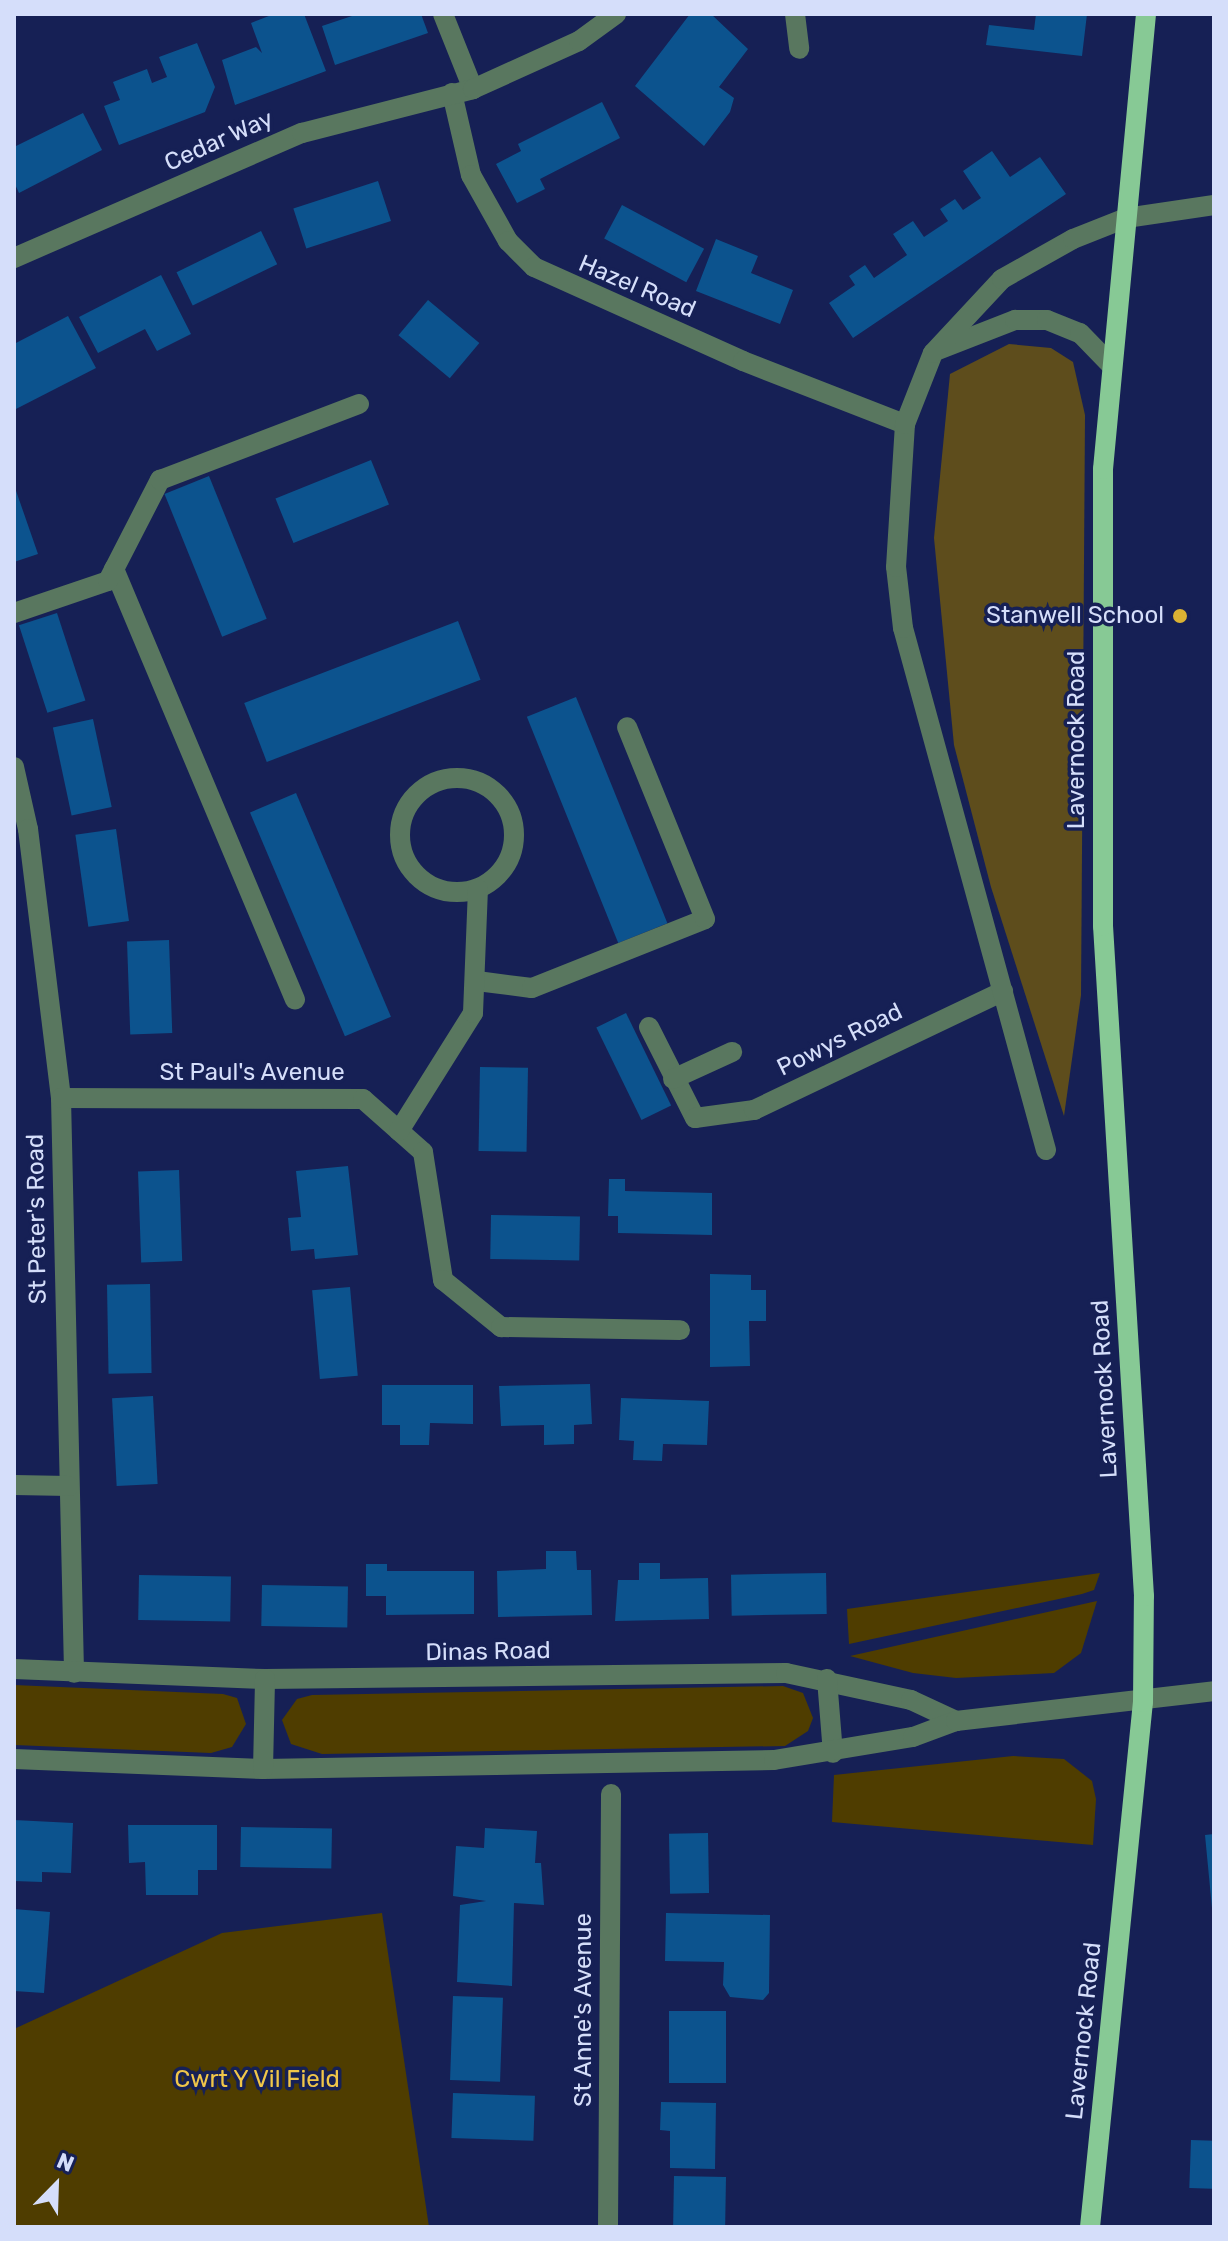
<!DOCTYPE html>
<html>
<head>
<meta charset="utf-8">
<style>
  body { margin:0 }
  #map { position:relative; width:1228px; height:2241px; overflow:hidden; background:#162055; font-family:Rubik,sans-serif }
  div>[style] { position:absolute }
  .green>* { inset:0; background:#4f3d00 }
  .forest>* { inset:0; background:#5e4d1c }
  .building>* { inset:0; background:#0c538e; transform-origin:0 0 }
  .minor>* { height:20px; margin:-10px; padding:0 10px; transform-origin:10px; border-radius:10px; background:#59775f }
  .minor>.ring { margin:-10px; padding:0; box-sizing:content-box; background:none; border:20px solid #59775f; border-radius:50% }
  .major>* { height:20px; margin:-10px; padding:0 10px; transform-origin:10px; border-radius:10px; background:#87c995 }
  .dots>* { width:22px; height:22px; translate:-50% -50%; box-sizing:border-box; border:4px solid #162055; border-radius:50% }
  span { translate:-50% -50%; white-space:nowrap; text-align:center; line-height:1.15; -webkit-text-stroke:7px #162055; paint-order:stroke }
  .street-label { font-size:24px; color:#d5defa }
  .poi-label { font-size:24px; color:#d5defa }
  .right { translate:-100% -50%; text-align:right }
  .park-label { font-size:24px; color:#f0c649 }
  .frame { position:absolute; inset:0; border:16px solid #d5defa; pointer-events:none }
  .north { position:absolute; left:16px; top:2145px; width:80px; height:80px; -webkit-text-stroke:6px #162055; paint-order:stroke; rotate:23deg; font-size:22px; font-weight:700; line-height:32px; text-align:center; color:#d5defa }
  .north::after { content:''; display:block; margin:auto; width:28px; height:36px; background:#d5defa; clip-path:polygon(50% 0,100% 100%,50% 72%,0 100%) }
</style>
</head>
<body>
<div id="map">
  <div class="green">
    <i style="clip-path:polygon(1100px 1573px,1094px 1590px,1082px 1594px,849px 1644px,847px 1609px)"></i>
    <i style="clip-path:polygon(1097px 1601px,1081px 1653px,1054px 1673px,956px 1678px,913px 1673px,850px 1656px)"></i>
    <i style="clip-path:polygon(14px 1685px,223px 1694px,237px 1698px,246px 1724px,232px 1747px,211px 1753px,14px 1745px)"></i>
    <i style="clip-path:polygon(783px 1686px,803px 1693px,813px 1718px,808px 1731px,785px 1746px,322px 1754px,291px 1744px,282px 1720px,297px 1699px,312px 1695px)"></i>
    <i style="clip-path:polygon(1013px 1756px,1064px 1759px,1092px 1781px,1096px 1799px,1093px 1845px,832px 1822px,834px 1775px)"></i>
    <i style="clip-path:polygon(382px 1913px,429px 2227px,14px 2227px,14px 2029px,222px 1933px)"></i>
  </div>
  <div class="forest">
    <i style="clip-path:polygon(1009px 344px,1051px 348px,1073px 362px,1085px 415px,1081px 995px,1064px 1116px,991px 887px,954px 745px,934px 538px,950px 374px)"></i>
  </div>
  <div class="building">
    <i style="clip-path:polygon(274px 14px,304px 14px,326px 71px,235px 105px,222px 60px,256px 47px,262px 53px,251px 23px)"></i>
    <i style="clip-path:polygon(358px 14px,421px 14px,428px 33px,335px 65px,322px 26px)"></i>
    <i style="clip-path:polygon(690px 14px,711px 14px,748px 49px,719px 87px,734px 98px,730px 112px,704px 146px,635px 86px)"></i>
    <i style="clip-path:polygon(1036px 14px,1087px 14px,1082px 56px,986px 45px,989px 25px,1034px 30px)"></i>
    <i style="clip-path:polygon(197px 43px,215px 87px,205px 112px,119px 145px,104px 106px,120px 100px,113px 82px,147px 69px,152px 83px,167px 77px,159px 57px)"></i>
    <i style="clip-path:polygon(602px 102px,620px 138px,540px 179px,545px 189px,517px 203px,496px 164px,521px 151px,518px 144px)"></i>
    <i style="clip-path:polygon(83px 113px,102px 150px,19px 193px,14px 182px,14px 147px)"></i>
    <i style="clip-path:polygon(992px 151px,1010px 177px,1040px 157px,1066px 194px,853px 338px,829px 303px,855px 285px,849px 276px,865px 265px,874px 278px,907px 255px,893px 234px,913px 221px,924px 237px,948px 221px,940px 209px,955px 199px,963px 210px,981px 198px,963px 171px)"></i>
    <i style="left:378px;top:181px;width:42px;height:89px;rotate:72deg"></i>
    <i style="left:622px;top:205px;width:93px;height:38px;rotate:28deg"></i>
    <i style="left:261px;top:231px;width:37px;height:94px;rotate:64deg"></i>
    <i style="clip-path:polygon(716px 239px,758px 256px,751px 273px,793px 290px,780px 324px,696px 291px)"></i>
    <i style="clip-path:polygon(161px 275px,191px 334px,157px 351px,145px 329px,98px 353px,79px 317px)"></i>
    <i style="left:428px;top:300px;width:67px;height:46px;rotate:40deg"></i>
    <i style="clip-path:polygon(68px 316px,96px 368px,14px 410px,14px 344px)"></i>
    <i style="left:371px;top:460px;width:48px;height:103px;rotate:68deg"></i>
    <i style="left:209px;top:476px;width:154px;height:48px;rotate:68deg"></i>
    <i style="clip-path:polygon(14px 485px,38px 554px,14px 562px)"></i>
    <i style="left:57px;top:613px;width:92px;height:40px;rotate:72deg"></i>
    <i style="left:458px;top:621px;width:63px;height:229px;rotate:69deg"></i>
    <i style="left:576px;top:697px;width:244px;height:53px;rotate:68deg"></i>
    <i style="left:93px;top:719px;width:90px;height:41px;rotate:78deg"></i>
    <i style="left:296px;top:793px;width:243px;height:50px;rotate:67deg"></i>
    <i style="left:116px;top:829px;width:93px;height:41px;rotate:82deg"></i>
    <i style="left:169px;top:940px;width:93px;height:42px;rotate:88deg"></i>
    <i style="left:626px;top:1013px;width:103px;height:33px;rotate:64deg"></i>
    <i style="left:480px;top:1067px;width:48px;height:84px;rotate:1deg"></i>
    <i style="clip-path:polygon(348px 1166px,358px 1255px,315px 1259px,314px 1249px,291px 1251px,288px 1218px,301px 1217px,296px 1171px)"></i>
    <i style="left:179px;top:1170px;width:91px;height:41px;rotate:88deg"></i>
    <i style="clip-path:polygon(609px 1179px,625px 1179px,625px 1191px,712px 1193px,712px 1235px,618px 1233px,618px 1216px,608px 1216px)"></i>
    <i style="left:491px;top:1215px;width:89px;height:44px;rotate:1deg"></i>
    <i style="clip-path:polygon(710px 1274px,751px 1275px,751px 1290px,766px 1290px,766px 1321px,749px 1321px,750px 1366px,710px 1367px)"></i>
    <i style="left:150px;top:1284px;width:89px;height:43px;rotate:89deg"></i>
    <i style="left:350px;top:1287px;width:89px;height:38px;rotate:85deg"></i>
    <i style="clip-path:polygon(590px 1384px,592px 1424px,574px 1425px,574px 1444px,544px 1445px,544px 1425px,501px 1426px,499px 1386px)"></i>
    <i style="clip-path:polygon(382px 1385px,473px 1385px,473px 1424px,430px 1423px,429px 1445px,400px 1445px,400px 1425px,382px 1425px)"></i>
    <i style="left:153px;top:1396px;width:88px;height:41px;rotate:87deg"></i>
    <i style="clip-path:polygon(621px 1398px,709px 1401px,707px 1445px,663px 1444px,662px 1461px,633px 1460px,634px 1441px,619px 1440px)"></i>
    <i style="clip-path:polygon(546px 1551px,576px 1551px,577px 1570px,591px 1570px,592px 1615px,498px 1617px,497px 1571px,546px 1569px)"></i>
    <i style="clip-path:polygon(639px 1563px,660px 1563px,660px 1579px,708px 1578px,709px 1619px,615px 1621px,618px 1580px,639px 1580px)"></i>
    <i style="clip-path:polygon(366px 1564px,387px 1564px,387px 1571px,474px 1571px,474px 1614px,386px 1615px,386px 1596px,366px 1596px)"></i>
    <i style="left:826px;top:1573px;width:41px;height:95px;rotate:89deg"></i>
    <i style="left:139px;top:1575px;width:92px;height:45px;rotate:1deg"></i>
    <i style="left:262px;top:1585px;width:86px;height:41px;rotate:1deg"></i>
    <i style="clip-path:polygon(14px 1820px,73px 1823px,71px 1873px,42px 1872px,42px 1882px,14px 1881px)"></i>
    <i style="clip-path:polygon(128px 1825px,217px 1825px,217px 1870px,198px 1870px,198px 1895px,146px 1895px,145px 1862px,129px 1863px)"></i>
    <i style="left:241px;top:1827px;width:91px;height:40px;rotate:1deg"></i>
    <i style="clip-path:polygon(485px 1828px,537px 1831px,535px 1863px,541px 1863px,544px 1905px,514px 1903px,512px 1986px,457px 1982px,460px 1905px,486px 1901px,453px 1896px,456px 1846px,484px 1848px)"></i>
    <i style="left:708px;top:1833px;width:60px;height:39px;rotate:89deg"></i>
    <i style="clip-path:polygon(1214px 1834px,1214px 1908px,1212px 1908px,1205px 1835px)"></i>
    <i style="clip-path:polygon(14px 1909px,50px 1912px,44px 1993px,14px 1991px)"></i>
    <i style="clip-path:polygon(666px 1913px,770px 1915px,769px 1993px,763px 2000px,730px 1997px,723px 1985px,724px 1962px,665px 1961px)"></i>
    <i style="left:453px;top:1996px;width:50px;height:84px;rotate:2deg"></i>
    <i style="left:669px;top:2011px;width:57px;height:72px"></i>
    <i style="left:453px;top:2093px;width:82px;height:45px;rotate:2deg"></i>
    <i style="clip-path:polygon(661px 2102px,716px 2103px,715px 2169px,670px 2168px,670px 2131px,660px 2130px)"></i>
    <i style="left:1191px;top:2140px;width:23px;height:48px;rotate:2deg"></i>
    <i style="left:674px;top:2176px;width:52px;height:51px;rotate:1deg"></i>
  </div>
  <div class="minor">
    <i style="left:443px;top:14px;width:81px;rotate:68.2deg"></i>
    <i style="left:795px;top:14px;width:35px;rotate:83deg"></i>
    <i style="left:452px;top:93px;width:84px;rotate:77deg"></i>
    <i style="left:471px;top:175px;width:76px;rotate:60.7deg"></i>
    <i style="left:508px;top:241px;width:37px;rotate:45deg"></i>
    <i style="left:534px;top:267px;width:229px;rotate:24.2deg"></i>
    <i style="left:743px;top:361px;width:174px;rotate:21.3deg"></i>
    <i style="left:14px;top:258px;width:314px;rotate:-23.5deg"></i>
    <i style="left:302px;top:133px;width:177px;rotate:-14.4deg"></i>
    <i style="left:473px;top:89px;width:116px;rotate:-24.4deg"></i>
    <i style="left:579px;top:41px;width:46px;rotate:-36.1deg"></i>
    <i style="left:938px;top:350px;width:83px;rotate:-21.3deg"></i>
    <i style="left:1015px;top:320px;width:32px"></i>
    <i style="left:1047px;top:320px;width:35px;rotate:22deg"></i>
    <i style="left:1080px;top:333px;width:46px;rotate:45.9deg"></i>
    <i style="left:114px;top:569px;width:467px;rotate:67.2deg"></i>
    <i style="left:14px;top:613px;width:99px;rotate:-18.8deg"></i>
    <i style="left:108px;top:581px;width:114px;rotate:-62.8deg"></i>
    <i style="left:160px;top:480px;width:213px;rotate:-20.9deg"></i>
    <i style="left:14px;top:767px;width:64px;rotate:77.3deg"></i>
    <i style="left:28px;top:829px;width:271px;rotate:83deg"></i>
    <i style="left:61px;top:1098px;width:575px;rotate:88.7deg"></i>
    <i class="ring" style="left:400px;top:778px;width:94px;height:94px"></i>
    <i style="left:477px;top:981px;width:55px;rotate:7.3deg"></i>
    <i style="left:532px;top:988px;width:186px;rotate:-21.7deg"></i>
    <i style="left:705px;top:919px;width:207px;rotate:-112.1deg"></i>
    <i style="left:649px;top:1027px;width:102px;rotate:63.2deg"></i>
    <i style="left:695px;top:1118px;width:60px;rotate:-7.7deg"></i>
    <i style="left:754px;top:1110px;width:276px;rotate:-25.5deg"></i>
    <i style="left:673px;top:1079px;width:65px;rotate:-24.6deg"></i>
    <i style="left:61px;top:1098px;width:302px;rotate:0.2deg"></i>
    <i style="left:363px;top:1099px;width:80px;rotate:41.5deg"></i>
    <i style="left:423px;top:1152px;width:130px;rotate:81.1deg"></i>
    <i style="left:443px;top:1280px;width:75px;rotate:39deg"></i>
    <i style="left:501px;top:1327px;width:179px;rotate:1deg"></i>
    <i style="left:399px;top:1131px;width:139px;rotate:-57.9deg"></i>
    <i style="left:473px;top:1013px;width:124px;rotate:-87.7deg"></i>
    <i style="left:1046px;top:1150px;width:541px;rotate:-105.32deg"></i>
    <i style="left:903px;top:628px;width:61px;rotate:-96.5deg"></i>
    <i style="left:896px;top:567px;width:143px;rotate:-86.4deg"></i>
    <i style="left:905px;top:424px;width:76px;rotate:-68.5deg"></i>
    <i style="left:933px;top:353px;width:101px;rotate:-47deg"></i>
    <i style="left:1002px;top:279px;width:81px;rotate:-29.4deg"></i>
    <i style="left:1073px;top:239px;width:57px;rotate:-21.6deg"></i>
    <i style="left:1126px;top:218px;width:89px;rotate:-8.4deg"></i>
    <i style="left:14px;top:1485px;width:55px;rotate:1deg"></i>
    <i style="left:14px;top:1669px;width:251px;rotate:2.3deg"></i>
    <i style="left:265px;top:1679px;width:521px;rotate:-0.66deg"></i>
    <i style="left:786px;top:1673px;width:128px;rotate:12.2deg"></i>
    <i style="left:911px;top:1700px;width:50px;rotate:25deg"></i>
    <i style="left:827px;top:1679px;width:74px;rotate:85.4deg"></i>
    <i style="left:14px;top:1759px;width:249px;rotate:2.3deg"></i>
    <i style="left:263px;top:1769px;width:511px;rotate:-1.01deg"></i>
    <i style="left:774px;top:1760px;width:141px;rotate:-9.4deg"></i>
    <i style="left:913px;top:1737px;width:46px;rotate:-20.4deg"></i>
    <i style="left:956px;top:1721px;width:260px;rotate:-6.6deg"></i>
    <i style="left:263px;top:1769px;width:90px;rotate:-88.7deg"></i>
    <i style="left:608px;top:2227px;width:433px;rotate:-89.6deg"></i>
  </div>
  <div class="major">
    <i style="left:1090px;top:2227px;width:528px;rotate:-84.24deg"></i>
    <i style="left:1143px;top:1702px;width:106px;rotate:-89.5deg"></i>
    <i style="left:1144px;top:1596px;width:671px;rotate:-93.5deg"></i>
    <i style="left:1103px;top:926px;width:457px;rotate:-90deg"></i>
    <i style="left:1103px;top:469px;width:457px;rotate:-84.6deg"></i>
  </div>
  <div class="dots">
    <i style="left:1180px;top:616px;background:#dbb233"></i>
  </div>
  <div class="street-label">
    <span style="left:219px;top:141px;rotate:-24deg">Cedar Way</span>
    <span style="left:637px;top:287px;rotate:23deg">Hazel Road</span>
    <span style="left:1077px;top:740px;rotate:-90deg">Lavernock Road</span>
    <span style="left:840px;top:1040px;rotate:-26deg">Powys Road</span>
    <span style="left:252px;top:1073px">St Paul's Avenue</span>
    <span style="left:37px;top:1219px;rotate:-91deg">St Peter's Road</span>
    <span style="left:1105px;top:1389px;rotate:-93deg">Lavernock Road</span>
    <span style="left:488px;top:1652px;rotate:-1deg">Dinas Road</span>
    <span style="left:584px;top:2010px;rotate:-90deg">St Anne's Avenue</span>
    <span style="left:1084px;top:2031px;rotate:-84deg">Lavernock Road</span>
  </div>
  <div class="poi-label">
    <span class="right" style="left:1164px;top:616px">Stanwell School</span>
  </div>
  <div class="park-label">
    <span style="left:257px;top:2080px">Cwrt Y Vil Field</span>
  </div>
  <div class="frame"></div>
  <div class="north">N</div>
</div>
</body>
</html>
